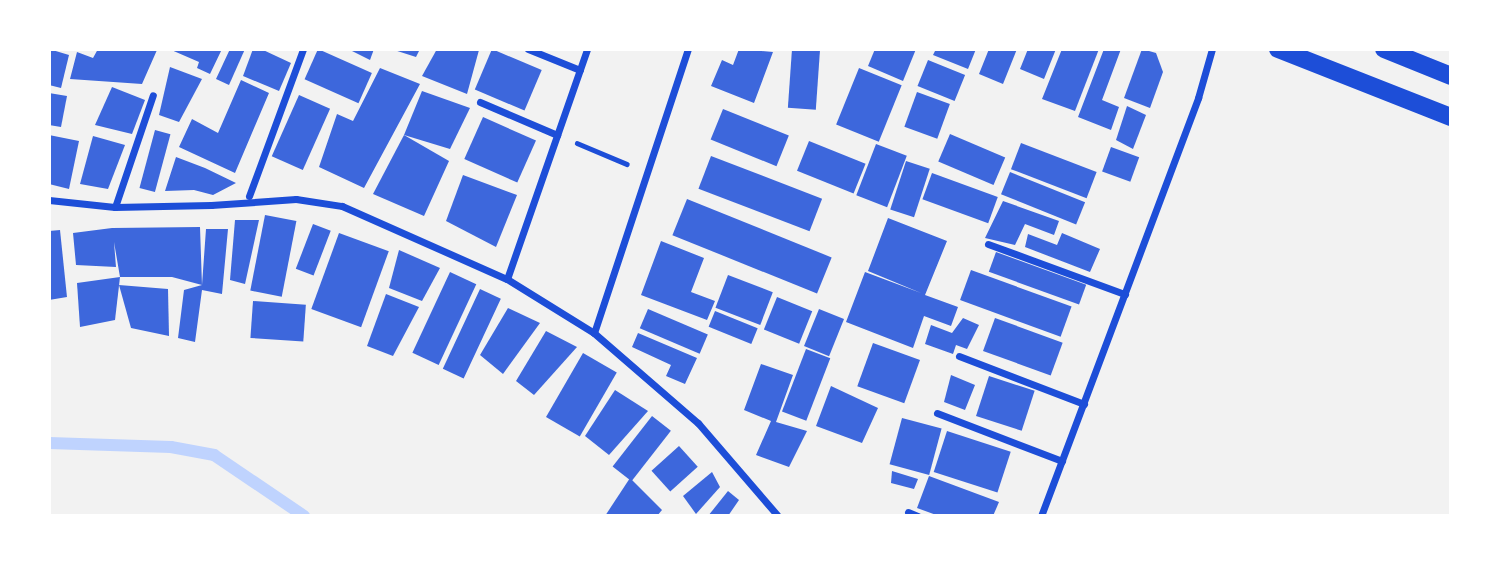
<!DOCTYPE html>
<html>
<head>
<meta charset="utf-8">
<style>
  body { margin:0 }
  #map { position:relative; width:1500px; height:565px; overflow:hidden; background:#f2f2f2; font-family:"Space Grotesk",sans-serif }
  div>[style] { position:absolute }
  .stream>* { height:12px; margin:-6px; padding:0 6px; transform-origin:6px; border-radius:6px; background:#bfd3fe }
  .building>* { inset:0; background:#3d67dc; transform-origin:0 0 }
  .path>* { height:4.5px; margin:-2.25px; padding:0 2.25px; transform-origin:2.25px; border-radius:2.25px; background:#1d4ed8 }
  .minor>* { height:7px; margin:-3.5px; padding:0 3.5px; transform-origin:3.5px; border-radius:3.5px; background:#1d4ed8 }
  .primary>* { height:18px; margin:-9px; padding:0 9px; transform-origin:9px; border-radius:9px; background:#1d4ed8 }
  span { translate:-50% -50%; white-space:nowrap; text-align:center; line-height:1.15; -webkit-text-stroke:7px #fff; paint-order:stroke }
  .frame { position:absolute; inset:0; border:51px solid #fff; pointer-events:none }
</style>
</head>
<body>
<div id="map">
  <div class="stream">
    <i style="left:49px;top:443px;width:122px;rotate:1.9deg"></i>
    <i style="left:171px;top:447px;width:44px;rotate:10.5deg"></i>
    <i style="left:214px;top:455px;width:109px;rotate:34.1deg"></i>
  </div>
  <div class="building">
    <i style="clip-path:polygon(49px 49px,69px 55px,61px 88px,49px 85px)"></i>
    <i style="clip-path:polygon(98px 49px,155px 49px,157px 50px,142px 84px,70px 79px,77px 52px,93px 58px)"></i>
    <i style="clip-path:polygon(169px 49px,222px 49px,210px 74px,197px 68px,199px 62px)"></i>
    <i style="clip-path:polygon(230px 49px,245px 49px,229px 85px,216px 79px)"></i>
    <i style="clip-path:polygon(253px 49px,261px 49px,291px 63px,279px 91px,243px 76px)"></i>
    <i style="left:318px;top:49px;width:59px;height:33px;rotate:24deg"></i>
    <i style="clip-path:polygon(348px 49px,374px 49px,370px 60px)"></i>
    <i style="clip-path:polygon(391px 49px,420px 49px,416px 57px)"></i>
    <i style="clip-path:polygon(437px 49px,479px 50px,467px 94px,422px 76px)"></i>
    <i style="left:492px;top:49px;width:54px;height:44px;rotate:23deg"></i>
    <i style="clip-path:polygon(739px 49px,773px 52px,754px 103px,711px 86px,722px 60px,733px 65px)"></i>
    <i style="left:792px;top:49px;width:28px;height:59px;rotate:4deg"></i>
    <i style="clip-path:polygon(875px 49px,916px 49px,903px 81px,868px 66px)"></i>
    <i style="clip-path:polygon(936px 49px,976px 49px,968px 69px,933px 55px)"></i>
    <i style="clip-path:polygon(989px 49px,1017px 49px,1003px 84px,979px 74px)"></i>
    <i style="clip-path:polygon(1028px 49px,1056px 49px,1044px 79px,1020px 69px)"></i>
    <i style="clip-path:polygon(1062px 49px,1099px 49px,1075px 111px,1042px 99px)"></i>
    <i style="clip-path:polygon(1104px 49px,1121px 49px,1102px 100px,1119px 107px,1111px 130px,1078px 117px)"></i>
    <i style="clip-path:polygon(1142px 49px,1156px 53px,1163px 72px,1150px 108px,1124px 98px)"></i>
    <i style="left:928px;top:60px;width:40px;height:28px;rotate:22deg"></i>
    <i style="clip-path:polygon(170px 67px,202px 79px,179px 122px,159px 115px)"></i>
    <i style="clip-path:polygon(380px 68px,420px 84px,364px 188px,319px 167px,337px 114px,353px 121px)"></i>
    <i style="left:859px;top:68px;width:46px;height:61px;rotate:22deg"></i>
    <i style="clip-path:polygon(241px 80px,269px 93px,235px 173px,179px 147px,192px 119px,218px 133px)"></i>
    <i style="clip-path:polygon(112px 87px,145px 100px,132px 134px,95px 125px)"></i>
    <i style="clip-path:polygon(422px 91px,470px 108px,450px 149px,404px 135px)"></i>
    <i style="left:917px;top:92px;width:35px;height:37px;rotate:20deg"></i>
    <i style="clip-path:polygon(49px 93px,67px 96px,61px 127px,49px 125px)"></i>
    <i style="left:299px;top:95px;width:34px;height:67px;rotate:24deg"></i>
    <i style="clip-path:polygon(1127px 106px,1146px 115px,1133px 149px,1116px 140px)"></i>
    <i style="left:723px;top:109px;width:71px;height:33px;rotate:22deg"></i>
    <i style="left:483px;top:117px;width:58px;height:46px;rotate:24deg"></i>
    <i style="left:155px;top:130px;width:16px;height:60px;rotate:15deg"></i>
    <i style="left:950px;top:134px;width:60px;height:30px;rotate:23deg"></i>
    <i style="clip-path:polygon(49px 135px,79px 141px,69px 189px,49px 184px)"></i>
    <i style="clip-path:polygon(404px 135px,449px 161px,424px 216px,373px 194px)"></i>
    <i style="clip-path:polygon(93px 136px,125px 145px,108px 189px,80px 184px)"></i>
    <i style="left:809px;top:141px;width:61px;height:32px;rotate:22deg"></i>
    <i style="left:1021px;top:143px;width:81px;height:28px;rotate:21deg"></i>
    <i style="left:876px;top:144px;width:33px;height:55px;rotate:21deg"></i>
    <i style="left:1111px;top:147px;width:30px;height:26px;rotate:20deg"></i>
    <i style="left:711px;top:156px;width:119px;height:35px;rotate:21deg"></i>
    <i style="clip-path:polygon(176px 157px,205px 168px,236px 183px,213px 195px,194px 190px,165px 191px)"></i>
    <i style="left:906px;top:161px;width:25px;height:51px;rotate:18deg"></i>
    <i style="left:1010px;top:172px;width:81px;height:24px;rotate:22deg"></i>
    <i style="left:932px;top:173px;width:70px;height:28px;rotate:20deg"></i>
    <i style="clip-path:polygon(463px 175px,517px 195px,496px 247px,446px 221px)"></i>
    <i style="left:687px;top:199px;width:156px;height:39px;rotate:22deg"></i>
    <i style="clip-path:polygon(1003px 201px,1059px 221px,1054px 235px,1025px 224px,1015px 245px,985px 238px)"></i>
    <i style="left:265px;top:215px;width:32px;height:77px;rotate:11deg"></i>
    <i style="clip-path:polygon(888px 218px,947px 241px,925px 295px,958px 307px,951px 326px,924px 316px,913px 348px,846px 322px,865px 272px,921px 293px,868px 271px)"></i>
    <i style="clip-path:polygon(235px 220px,259px 220px,245px 284px,230px 280px)"></i>
    <i style="left:313px;top:224px;width:19px;height:48px;rotate:21deg"></i>
    <i style="clip-path:polygon(200px 227px,202px 285px,206px 229px,228px 229px,222px 294px,202px 290px,195px 342px,178px 338px,184px 290px,202px 285px,172px 277px,120px 277px,114px 242px,116px 267px,76px 265px,73px 233px,112px 228px)"></i>
    <i style="clip-path:polygon(60px 230px,67px 297px,49px 300px,49px 231px)"></i>
    <i style="left:339px;top:233px;width:53px;height:81px;rotate:20deg"></i>
    <i style="clip-path:polygon(1062px 233px,1100px 249px,1090px 272px,1025px 247px,1028px 234px,1057px 245px)"></i>
    <i style="clip-path:polygon(661px 241px,704px 258px,691px 292px,715px 301px,707px 320px,641px 295px)"></i>
    <i style="clip-path:polygon(399px 250px,440px 268px,422px 301px,389px 288px)"></i>
    <i style="left:996px;top:252px;width:96px;height:21px;rotate:20deg"></i>
    <i style="left:971px;top:270px;width:107px;height:32px;rotate:20deg"></i>
    <i style="left:450px;top:272px;width:29px;height:89px;rotate:25deg"></i>
    <i style="left:728px;top:275px;width:48px;height:35px;rotate:21deg"></i>
    <i style="clip-path:polygon(120px 277px,115px 320px,80px 327px,77px 283px)"></i>
    <i style="clip-path:polygon(119px 285px,168px 289px,169px 336px,131px 328px)"></i>
    <i style="left:480px;top:289px;width:23px;height:88px;rotate:25deg"></i>
    <i style="clip-path:polygon(386px 294px,419px 307px,393px 356px,367px 346px)"></i>
    <i style="left:777px;top:297px;width:38px;height:35px;rotate:22deg"></i>
    <i style="left:253px;top:301px;width:53px;height:37px;rotate:4deg"></i>
    <i style="clip-path:polygon(508px 308px,540px 323px,503px 374px,480px 355px)"></i>
    <i style="left:648px;top:309px;width:65px;height:21px;rotate:23deg"></i>
    <i style="left:819px;top:309px;width:27px;height:40px;rotate:22deg"></i>
    <i style="left:715px;top:311px;width:46px;height:17px;rotate:22deg"></i>
    <i style="clip-path:polygon(963px 318px,979px 325px,967px 349px,956px 345px,953px 354px,925px 344px,931px 325px,952px 333px)"></i>
    <i style="left:995px;top:318px;width:72px;height:35px;rotate:20deg"></i>
    <i style="clip-path:polygon(546px 331px,577px 347px,534px 395px,516px 381px)"></i>
    <i style="clip-path:polygon(638px 333px,697px 358px,685px 384px,666px 376px,671px 365px,632px 347px)"></i>
    <i style="left:873px;top:343px;width:50px;height:46px;rotate:20deg"></i>
    <i style="left:806px;top:349px;width:26px;height:67px;rotate:21deg"></i>
    <i style="left:583px;top:353px;width:39px;height:74px;rotate:30deg"></i>
    <i style="clip-path:polygon(761px 364px,793px 375px,776px 422px,807px 431px,789px 467px,756px 455px,771px 421px,744px 410px)"></i>
    <i style="clip-path:polygon(951px 375px,975px 385px,965px 410px,944px 402px)"></i>
    <i style="left:989px;top:376px;width:48px;height:42px;rotate:18deg"></i>
    <i style="clip-path:polygon(831px 386px,878px 408px,862px 443px,816px 426px)"></i>
    <i style="clip-path:polygon(615px 390px,648px 411px,609px 455px,585px 436px)"></i>
    <i style="left:652px;top:416px;width:24px;height:64px;rotate:38deg"></i>
    <i style="left:902px;top:418px;width:41px;height:48px;rotate:15deg"></i>
    <i style="left:947px;top:431px;width:67px;height:43px;rotate:18deg"></i>
    <i style="left:679px;top:446px;width:28px;height:37px;rotate:48deg"></i>
    <i style="clip-path:polygon(892px 471px,918px 479px,914px 489px,891px 483px)"></i>
    <i style="clip-path:polygon(712px 472px,720px 487px,696px 514px,683px 496px)"></i>
    <i style="clip-path:polygon(929px 476px,999px 502px,993px 516px,939px 516px,917px 508px)"></i>
    <i style="clip-path:polygon(630px 478px,662px 510px,657px 516px,605px 516px)"></i>
    <i style="clip-path:polygon(728px 491px,739px 500px,728px 516px,708px 516px)"></i>
  </div>
  <div class="path">
    <i style="left:577px;top:143px;width:54px;rotate:22.8deg"></i>
  </div>
  <div class="minor">
    <i style="left:528px;top:49px;width:56px;rotate:22deg"></i>
    <i style="left:480px;top:102px;width:84px;rotate:23.2deg"></i>
    <i style="left:249px;top:196px;width:157px;rotate:-69.8deg"></i>
    <i style="left:49px;top:200px;width:66px;rotate:6.1deg"></i>
    <i style="left:115px;top:207px;width:96px;rotate:-1.2deg"></i>
    <i style="left:211px;top:205px;width:85px;rotate:-4deg"></i>
    <i style="left:296px;top:199px;width:47px;rotate:8.7deg"></i>
    <i style="left:342px;top:206px;width:180px;rotate:23.9deg"></i>
    <i style="left:507px;top:279px;width:102px;rotate:31.8deg"></i>
    <i style="left:594px;top:333px;width:138px;rotate:40.9deg"></i>
    <i style="left:698px;top:423px;width:123px;rotate:49.3deg"></i>
    <i style="left:115px;top:207px;width:118px;rotate:-71.3deg"></i>
    <i style="left:988px;top:244px;width:146px;rotate:20.1deg"></i>
    <i style="left:507px;top:279px;width:244px;rotate:-70.8deg"></i>
    <i style="left:594px;top:333px;width:299px;rotate:-71.7deg"></i>
    <i style="left:959px;top:356px;width:134px;rotate:21deg"></i>
    <i style="left:937px;top:413px;width:134px;rotate:21deg"></i>
    <i style="left:908px;top:512px;width:11px;rotate:22deg"></i>
    <i style="left:1041px;top:516px;width:447px;rotate:-69.4deg"></i>
    <i style="left:1198px;top:98px;width:51px;rotate:-74.1deg"></i>
  </div>
  <div class="primary">
    <i style="left:1278px;top:49px;width:186px;rotate:21.5deg"></i>
    <i style="left:1384px;top:49px;width:72px;rotate:21.9deg"></i>
  </div>
  <div class="frame"></div>
</div>
</body>
</html>
